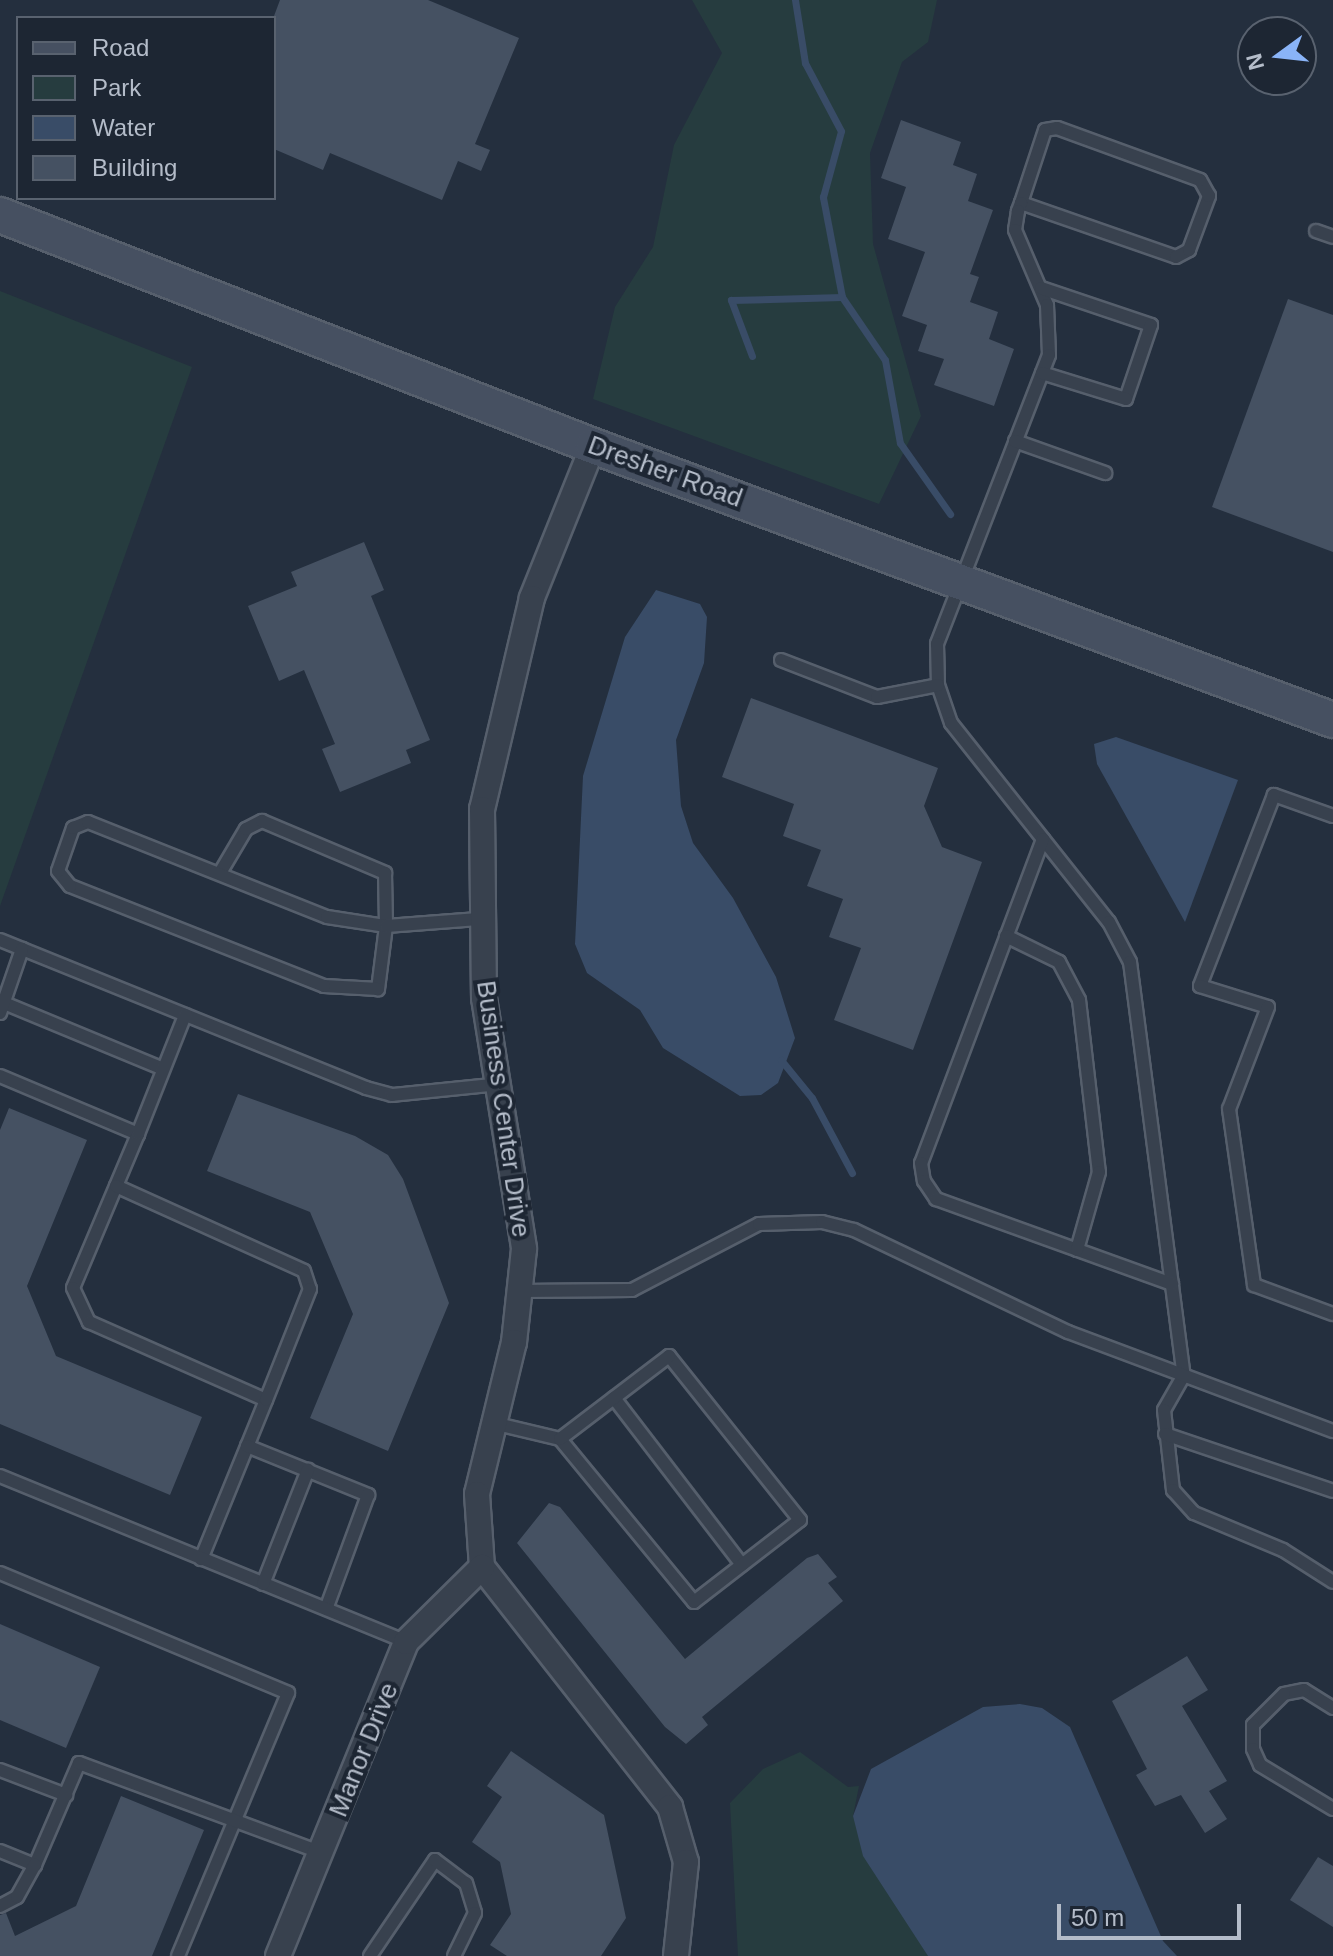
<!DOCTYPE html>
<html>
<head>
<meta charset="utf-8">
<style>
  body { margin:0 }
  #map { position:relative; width:1333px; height:1956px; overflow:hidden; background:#242f3e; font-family:Helvetica,sans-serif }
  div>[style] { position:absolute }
  .green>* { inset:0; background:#263c3f }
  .water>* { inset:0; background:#394c67 }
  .stream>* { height:7px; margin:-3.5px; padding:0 3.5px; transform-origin:3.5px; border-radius:3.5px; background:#394c67 }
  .building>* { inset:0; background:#455162 }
  .roads { filter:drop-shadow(2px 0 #565f6c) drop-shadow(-2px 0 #565f6c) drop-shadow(0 2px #565f6c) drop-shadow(0 -2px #565f6c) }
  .lane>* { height:12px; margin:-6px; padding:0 6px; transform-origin:6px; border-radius:6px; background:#38414e }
  .street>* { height:24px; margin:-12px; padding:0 12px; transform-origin:12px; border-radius:12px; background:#38414e }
  .secondary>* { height:34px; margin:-17px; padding:0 17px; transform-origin:17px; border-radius:17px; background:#465061 }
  span { translate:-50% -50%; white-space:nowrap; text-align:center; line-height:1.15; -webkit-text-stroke:8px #1d2633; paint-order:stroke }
  .street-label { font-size:26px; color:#b4bcc9 }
  .legend { position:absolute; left:16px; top:16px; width:260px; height:184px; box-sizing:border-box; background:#1d2633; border:2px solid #59626f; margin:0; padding:10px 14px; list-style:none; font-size:24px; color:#b4bcc9 }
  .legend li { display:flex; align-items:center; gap:16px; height:40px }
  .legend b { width:40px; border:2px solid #59626f }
  .north { position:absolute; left:1237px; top:16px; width:80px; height:80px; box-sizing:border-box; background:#1d2633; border:2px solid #59626f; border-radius:50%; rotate:255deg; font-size:22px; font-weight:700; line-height:32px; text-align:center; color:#b4bcc9 }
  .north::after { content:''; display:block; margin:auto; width:28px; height:36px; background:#8ab4f8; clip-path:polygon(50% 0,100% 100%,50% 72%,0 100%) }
  .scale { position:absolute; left:1057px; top:1904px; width:184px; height:36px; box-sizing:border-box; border:4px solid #b4bcc9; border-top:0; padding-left:10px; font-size:24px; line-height:28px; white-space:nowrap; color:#b4bcc9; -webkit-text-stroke:6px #1d2633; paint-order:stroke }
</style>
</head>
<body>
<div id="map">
  <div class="green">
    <i style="clip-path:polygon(692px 0,937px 0,928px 42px,902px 62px,870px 153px,873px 244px,921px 416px,879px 504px,593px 399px,615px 307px,653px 247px,674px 145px,722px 53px)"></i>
    <i style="clip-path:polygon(0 291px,192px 367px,0 906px)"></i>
    <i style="clip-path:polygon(800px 1752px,848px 1787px,859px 1786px,853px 1816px,928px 1956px,738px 1956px,730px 1803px,763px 1769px)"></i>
  </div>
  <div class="water">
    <i style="clip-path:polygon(656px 590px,700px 604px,707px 617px,704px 663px,676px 740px,681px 806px,693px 843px,733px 898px,776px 977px,795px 1038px,778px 1083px,761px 1095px,740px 1096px,663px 1048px,640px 1010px,587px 973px,575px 944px,583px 776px,625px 637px)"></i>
    <i style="clip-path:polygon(1116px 737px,1238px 780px,1185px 922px,1097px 764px,1094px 744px)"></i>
    <i style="clip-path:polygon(1020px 1704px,1042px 1708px,1070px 1727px,1163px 1941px,1177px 1956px,928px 1956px,863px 1856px,853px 1816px,871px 1769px,983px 1707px)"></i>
  </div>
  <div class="stream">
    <i style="left:842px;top:297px;width:76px;rotate:55.7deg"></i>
    <i style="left:885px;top:360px;width:84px;rotate:79.8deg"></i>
    <i style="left:900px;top:443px;width:87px;rotate:54.8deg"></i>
    <i style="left:752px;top:356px;width:60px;rotate:-110.6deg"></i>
    <i style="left:731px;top:300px;width:111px;rotate:-1.5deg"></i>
    <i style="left:842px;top:297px;width:102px;rotate:-100.8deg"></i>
    <i style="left:823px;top:197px;width:68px;rotate:-74.7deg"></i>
    <i style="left:841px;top:131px;width:77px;rotate:-117.9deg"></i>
    <i style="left:805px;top:63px;width:64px;rotate:-99deg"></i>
    <i style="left:781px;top:1060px;width:49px;rotate:50.8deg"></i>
    <i style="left:812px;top:1098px;width:85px;rotate:61.9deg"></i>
  </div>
  <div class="building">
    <i style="clip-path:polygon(280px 0,428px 0,519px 38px,475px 144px,490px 150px,481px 171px,458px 161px,442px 200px,330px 153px,323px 170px,274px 149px,274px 16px)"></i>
    <i style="clip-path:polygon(901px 120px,961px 142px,953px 165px,977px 174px,968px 201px,993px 210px,970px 274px,979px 277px,970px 302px,998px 312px,989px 339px,1014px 349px,994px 406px,934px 385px,944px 359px,918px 351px,927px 325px,902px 316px,925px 252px,888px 239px,906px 187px,881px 178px)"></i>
    <i style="clip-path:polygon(1288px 299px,1333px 315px,1333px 552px,1212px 507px)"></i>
    <i style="clip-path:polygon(364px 542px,384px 590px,371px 596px,430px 740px,406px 750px,411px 763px,340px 792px,322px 749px,335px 744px,304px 670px,279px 681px,248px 606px,297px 586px,291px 572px)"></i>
    <i style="clip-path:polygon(751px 698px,938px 768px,924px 806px,942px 847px,982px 862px,913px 1050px,834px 1020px,861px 948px,829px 937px,843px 899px,807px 886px,821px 850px,783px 836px,794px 804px,722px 777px)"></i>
    <i style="clip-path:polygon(238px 1094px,355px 1136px,388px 1155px,403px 1179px,449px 1303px,388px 1451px,310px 1418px,353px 1314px,310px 1212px,207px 1171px)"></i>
    <i style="clip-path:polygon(9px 1108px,87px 1140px,27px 1286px,56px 1356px,202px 1417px,170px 1495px,0 1424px,0 1130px)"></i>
    <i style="clip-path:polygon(549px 1503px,560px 1507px,685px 1659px,807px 1558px,818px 1554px,837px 1577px,828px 1583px,843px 1601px,702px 1717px,708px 1725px,686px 1744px,665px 1727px,517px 1543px)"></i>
    <i style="clip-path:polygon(0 1624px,100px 1667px,66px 1748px,0 1720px)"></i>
    <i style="clip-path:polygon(1187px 1656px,1208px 1690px,1182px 1706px,1227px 1781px,1209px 1791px,1227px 1819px,1205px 1833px,1181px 1795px,1155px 1806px,1136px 1775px,1147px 1769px,1112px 1701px)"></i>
    <i style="clip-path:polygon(511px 1751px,604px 1815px,626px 1918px,601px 1956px,507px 1956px,490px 1945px,511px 1914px,500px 1862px,472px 1842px,502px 1797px,487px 1786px)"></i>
    <i style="clip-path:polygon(121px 1796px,204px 1830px,152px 1956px,0 1956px,0 1915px,6px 1913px,15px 1936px,76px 1906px)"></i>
    <i style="clip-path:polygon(1318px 1857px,1333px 1866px,1333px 1927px,1290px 1900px)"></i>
  </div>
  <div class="roads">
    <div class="lane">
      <i style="left:1021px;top:203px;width:164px;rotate:19.2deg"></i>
      <i style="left:1176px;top:257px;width:15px;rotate:-28deg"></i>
      <i style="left:1189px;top:250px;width:58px;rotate:-69.7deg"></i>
      <i style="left:1209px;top:196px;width:18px;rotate:-119deg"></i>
      <i style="left:1200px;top:180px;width:152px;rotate:-160deg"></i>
      <i style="left:1057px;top:128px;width:12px;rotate:171deg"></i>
      <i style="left:1045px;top:130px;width:77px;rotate:108.2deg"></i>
      <i style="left:1021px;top:203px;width:9px;rotate:111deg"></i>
      <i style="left:1018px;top:211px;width:19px;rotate:99deg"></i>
      <i style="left:1015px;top:230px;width:82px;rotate:66.9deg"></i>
      <i style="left:1047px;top:305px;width:50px;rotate:87.7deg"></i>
      <i style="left:1049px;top:355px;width:310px;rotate:111.2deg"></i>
      <i style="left:937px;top:644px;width:41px;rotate:88.6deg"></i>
      <i style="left:938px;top:685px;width:40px;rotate:71.1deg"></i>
      <i style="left:951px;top:723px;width:254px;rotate:51.6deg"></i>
      <i style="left:1109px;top:922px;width:45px;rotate:62.3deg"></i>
      <i style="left:1130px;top:962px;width:417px;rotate:82.6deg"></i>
      <i style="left:1184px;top:1375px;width:40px;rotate:119.7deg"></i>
      <i style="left:1164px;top:1410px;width:81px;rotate:83.6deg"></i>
      <i style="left:1173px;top:1490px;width:31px;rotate:48deg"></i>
      <i style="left:1194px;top:1513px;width:96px;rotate:22.6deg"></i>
      <i style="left:1283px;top:1550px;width:59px;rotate:32.6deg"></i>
      <i style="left:1316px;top:231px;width:18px;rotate:19deg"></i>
      <i style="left:1041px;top:288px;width:116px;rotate:18.6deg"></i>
      <i style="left:1151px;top:325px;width:78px;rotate:108.7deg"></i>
      <i style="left:1126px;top:399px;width:88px;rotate:-162.8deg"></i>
      <i style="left:1015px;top:441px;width:96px;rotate:19.6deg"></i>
      <i style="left:781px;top:660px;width:103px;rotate:21.1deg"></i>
      <i style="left:877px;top:697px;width:62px;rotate:-11.1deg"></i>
      <i style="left:1333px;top:816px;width:63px;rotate:-160.4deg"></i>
      <i style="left:1274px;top:795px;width:205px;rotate:111.2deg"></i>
      <i style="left:1200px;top:986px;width:71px;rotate:17.2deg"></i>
      <i style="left:1268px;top:1007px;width:109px;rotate:110.9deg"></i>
      <i style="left:1229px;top:1109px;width:178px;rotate:81.9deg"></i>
      <i style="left:1254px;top:1285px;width:84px;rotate:20.2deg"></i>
      <i style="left:1043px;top:839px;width:346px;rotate:110.6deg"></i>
      <i style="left:921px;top:1163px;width:18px;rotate:81deg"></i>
      <i style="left:924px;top:1181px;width:22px;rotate:56deg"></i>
      <i style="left:936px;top:1199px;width:251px;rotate:19.8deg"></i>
      <i style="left:220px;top:873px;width:51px;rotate:-59.4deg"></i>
      <i style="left:246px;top:829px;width:18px;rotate:-27deg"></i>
      <i style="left:262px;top:821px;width:134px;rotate:22.9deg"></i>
      <i style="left:385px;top:873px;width:53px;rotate:88.9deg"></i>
      <i style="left:386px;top:926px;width:64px;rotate:97.2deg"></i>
      <i style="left:378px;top:989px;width:54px;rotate:-176.8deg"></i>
      <i style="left:324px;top:986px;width:273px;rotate:-158.5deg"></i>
      <i style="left:70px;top:886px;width:19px;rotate:-129deg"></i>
      <i style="left:58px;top:871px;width:46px;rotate:-70.8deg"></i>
      <i style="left:73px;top:828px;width:16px;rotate:-22deg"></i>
      <i style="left:88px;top:822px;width:257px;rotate:21.7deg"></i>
      <i style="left:327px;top:917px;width:60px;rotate:8.7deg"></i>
      <i style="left:386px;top:926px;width:93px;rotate:-4.3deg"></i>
      <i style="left:1006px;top:936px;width:59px;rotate:26.1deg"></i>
      <i style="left:1059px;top:962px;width:43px;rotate:62.2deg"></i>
      <i style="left:1079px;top:1000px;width:173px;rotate:83.4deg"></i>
      <i style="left:1099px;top:1172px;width:81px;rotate:105.8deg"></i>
      <i style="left:0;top:940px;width:395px;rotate:22deg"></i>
      <i style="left:366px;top:1088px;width:27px;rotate:15deg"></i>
      <i style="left:392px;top:1095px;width:109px;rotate:-5.8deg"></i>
      <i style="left:4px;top:1003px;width:172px;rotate:22.5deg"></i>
      <i style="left:0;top:1013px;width:68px;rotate:-71deg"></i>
      <i style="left:0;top:1076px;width:150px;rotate:22.8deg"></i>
      <i style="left:138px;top:1134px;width:167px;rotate:112.9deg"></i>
      <i style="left:73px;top:1288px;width:38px;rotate:65deg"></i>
      <i style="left:89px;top:1322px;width:193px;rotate:23.8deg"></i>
      <i style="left:266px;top:1400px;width:172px;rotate:112.2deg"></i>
      <i style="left:138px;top:1134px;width:128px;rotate:-68.4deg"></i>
      <i style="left:116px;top:1186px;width:206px;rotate:24.3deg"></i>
      <i style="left:304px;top:1271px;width:19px;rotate:72deg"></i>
      <i style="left:310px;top:1289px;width:119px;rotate:111.6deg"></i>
      <i style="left:520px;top:1291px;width:112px;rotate:-0.5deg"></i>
      <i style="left:632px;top:1290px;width:143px;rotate:-27.5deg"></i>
      <i style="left:759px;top:1224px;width:63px;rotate:-1.8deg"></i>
      <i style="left:822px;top:1222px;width:33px;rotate:14deg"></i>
      <i style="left:854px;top:1230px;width:237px;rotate:25.5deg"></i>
      <i style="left:1068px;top:1332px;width:283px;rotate:20.5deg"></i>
      <i style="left:614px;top:1398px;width:210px;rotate:52.5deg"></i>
      <i style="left:493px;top:1423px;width:69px;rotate:13.4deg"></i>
      <i style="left:560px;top:1439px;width:211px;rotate:50.6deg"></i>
      <i style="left:694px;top:1602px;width:134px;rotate:-37.7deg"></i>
      <i style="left:800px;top:1520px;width:210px;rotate:-128.6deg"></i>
      <i style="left:669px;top:1356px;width:137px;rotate:142.7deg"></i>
      <i style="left:1165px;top:1434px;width:177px;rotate:18.7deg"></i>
      <i style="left:247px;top:1446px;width:131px;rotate:22deg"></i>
      <i style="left:368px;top:1495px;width:121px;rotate:110.2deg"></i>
      <i style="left:0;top:1476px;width:439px;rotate:22.2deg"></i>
      <i style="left:0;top:1573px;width:312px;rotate:22.6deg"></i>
      <i style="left:288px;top:1693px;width:285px;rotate:112.7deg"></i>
      <i style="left:263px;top:1584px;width:123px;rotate:-68.5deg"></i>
      <i style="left:1333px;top:1708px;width:34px;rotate:-148deg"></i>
      <i style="left:1304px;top:1690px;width:20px;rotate:169deg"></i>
      <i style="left:1284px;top:1694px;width:44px;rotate:135deg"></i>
      <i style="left:1253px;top:1725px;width:24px;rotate:90deg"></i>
      <i style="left:1253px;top:1749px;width:17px;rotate:66deg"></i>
      <i style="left:1260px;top:1765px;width:85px;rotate:31.1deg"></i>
      <i style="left:0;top:1770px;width:71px;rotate:20.7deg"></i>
      <i style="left:0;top:1851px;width:38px;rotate:22deg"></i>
      <i style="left:35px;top:1865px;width:111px;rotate:-66.7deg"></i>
      <i style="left:79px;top:1763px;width:259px;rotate:20.3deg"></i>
      <i style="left:0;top:1906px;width:19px;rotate:-28deg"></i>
      <i style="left:17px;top:1897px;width:37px;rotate:-61deg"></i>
      <i style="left:370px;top:1956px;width:116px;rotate:-55.9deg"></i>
      <i style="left:435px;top:1860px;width:39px;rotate:37deg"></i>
      <i style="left:466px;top:1883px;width:31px;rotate:73deg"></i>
      <i style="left:475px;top:1913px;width:48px;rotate:116deg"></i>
    </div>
    <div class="street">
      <i style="left:593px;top:446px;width:164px;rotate:111.9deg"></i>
      <i style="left:532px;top:598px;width:217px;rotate:103.3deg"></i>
      <i style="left:482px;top:809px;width:189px;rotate:89.4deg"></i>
      <i style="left:484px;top:998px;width:254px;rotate:80.9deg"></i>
      <i style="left:524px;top:1249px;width:94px;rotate:96.1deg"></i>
      <i style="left:514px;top:1342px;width:156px;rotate:103.7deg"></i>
      <i style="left:477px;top:1494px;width:73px;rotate:86.1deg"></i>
      <i style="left:482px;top:1567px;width:305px;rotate:51.9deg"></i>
      <i style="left:670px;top:1807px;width:57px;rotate:73.8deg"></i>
      <i style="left:686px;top:1862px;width:95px;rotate:96.1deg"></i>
      <i style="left:278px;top:1956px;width:339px;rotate:-67.8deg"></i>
      <i style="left:406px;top:1642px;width:107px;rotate:-44.6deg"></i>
    </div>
    <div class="secondary">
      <i style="left:0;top:215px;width:636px;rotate:21.28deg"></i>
      <i style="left:593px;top:446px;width:789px;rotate:20.32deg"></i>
    </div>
  </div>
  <div class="street-label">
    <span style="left:665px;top:472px;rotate:20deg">Dresher Road</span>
    <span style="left:503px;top:1109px;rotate:82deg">Business Center Drive</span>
    <span style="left:364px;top:1750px;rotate:-68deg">Manor Drive</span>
  </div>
  <ul class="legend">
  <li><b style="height:10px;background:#465061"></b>Road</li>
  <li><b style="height:22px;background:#263c3f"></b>Park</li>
  <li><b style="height:22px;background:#394c67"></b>Water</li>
  <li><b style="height:22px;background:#455162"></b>Building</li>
  </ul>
  <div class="north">N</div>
  <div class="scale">50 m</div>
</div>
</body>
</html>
